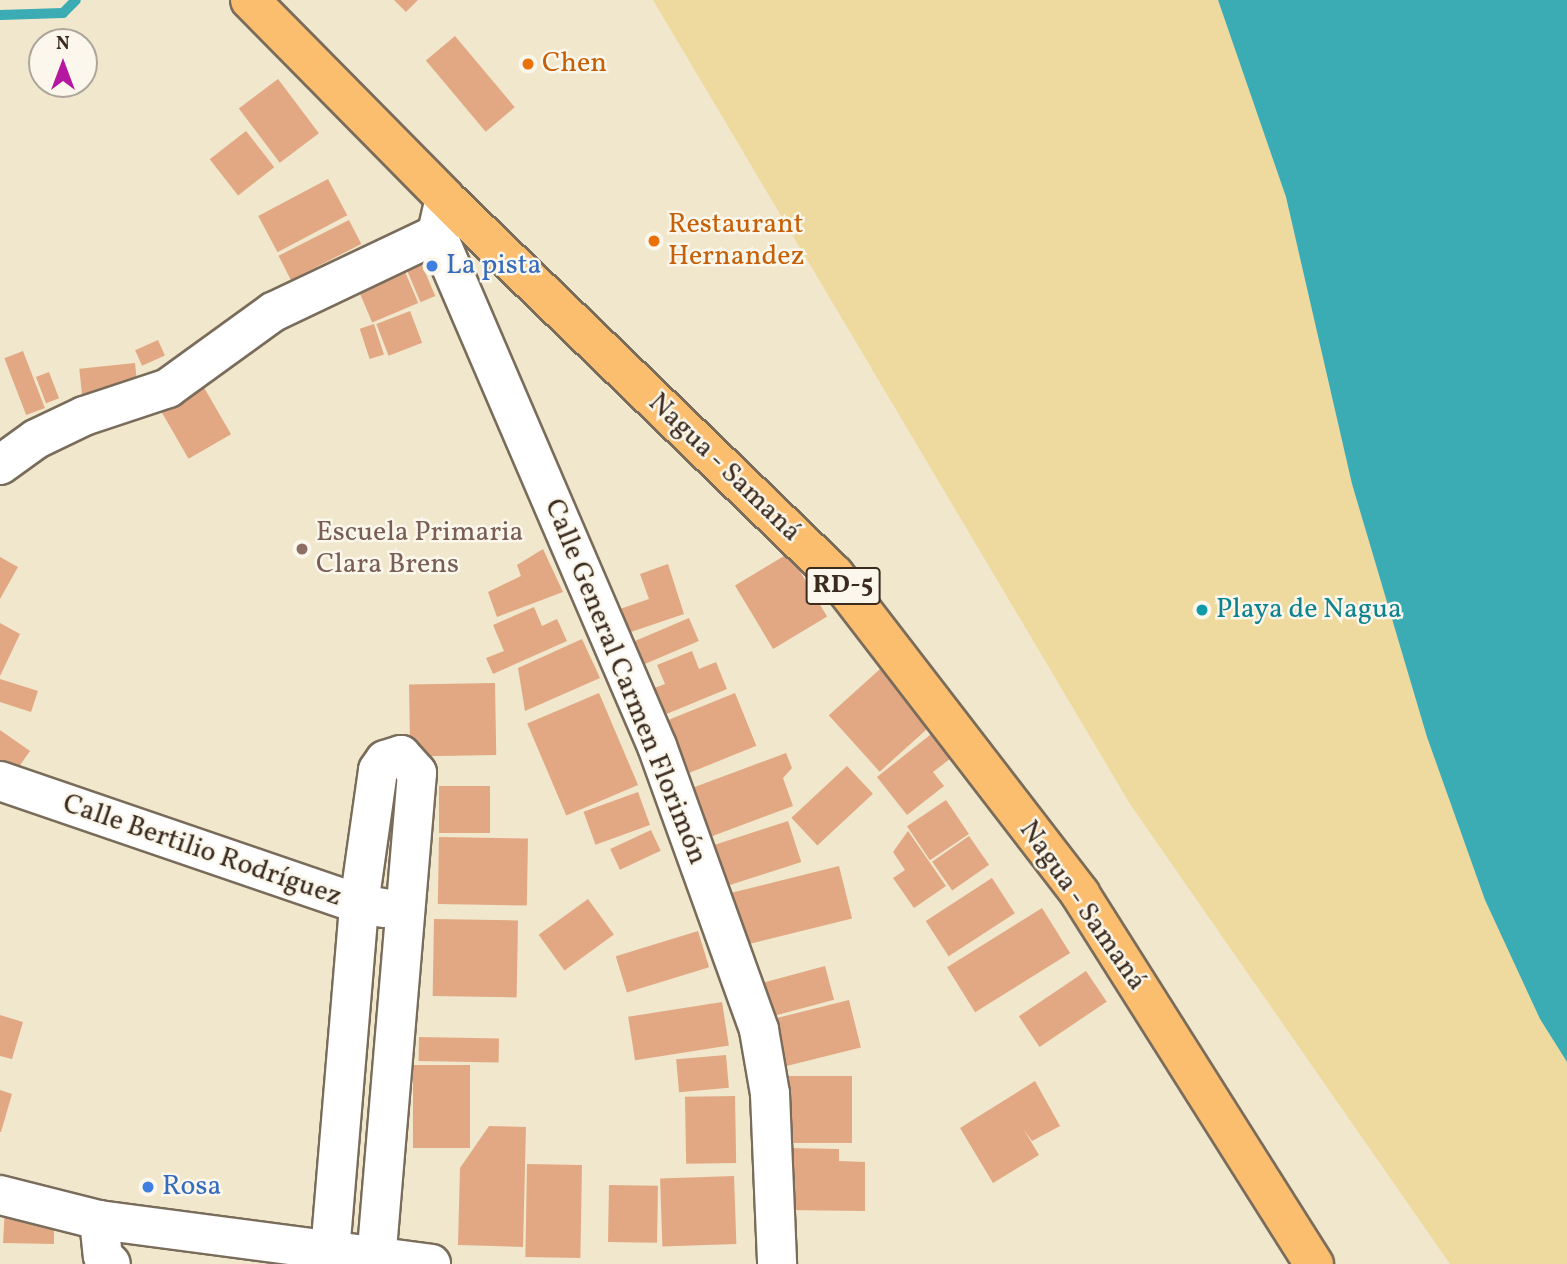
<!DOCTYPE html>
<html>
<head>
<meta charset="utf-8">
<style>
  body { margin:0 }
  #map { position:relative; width:1567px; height:1264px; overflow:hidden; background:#f0e7cc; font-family:Vollkorn,serif }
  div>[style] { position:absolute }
  .sand>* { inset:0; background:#eeda9e }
  .water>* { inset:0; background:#3bacb4 }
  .stream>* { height:10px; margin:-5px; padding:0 5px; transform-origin:5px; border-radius:5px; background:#3bacb4 }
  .building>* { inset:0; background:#e2a883; transform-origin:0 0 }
  .roads { filter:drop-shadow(2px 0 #7a6c5b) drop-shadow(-2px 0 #7a6c5b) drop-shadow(0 2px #7a6c5b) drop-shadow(0 -2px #7a6c5b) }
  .minor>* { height:38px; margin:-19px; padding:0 19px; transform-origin:19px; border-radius:19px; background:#fff }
  .major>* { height:38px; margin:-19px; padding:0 19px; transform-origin:19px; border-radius:19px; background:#fbbd6e }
  .dots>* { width:19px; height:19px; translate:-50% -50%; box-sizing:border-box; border:4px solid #fbf7ec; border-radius:50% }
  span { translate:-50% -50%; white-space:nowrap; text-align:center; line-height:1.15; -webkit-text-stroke:5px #fbf7ec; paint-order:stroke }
  .shield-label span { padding:2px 5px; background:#fbf7ec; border:2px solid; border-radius:5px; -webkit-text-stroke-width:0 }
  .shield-label { font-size:26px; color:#3b2a1e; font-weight:700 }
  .food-label { font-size:28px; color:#c56008 }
  .left { translate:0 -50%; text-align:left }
  .shop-label { font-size:28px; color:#366cbe }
  .street-label { font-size:28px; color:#3b2a1e }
  .education-label { font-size:28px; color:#785e54 }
  .culture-label { font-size:28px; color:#0d838f }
  .north { position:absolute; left:28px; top:28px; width:70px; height:70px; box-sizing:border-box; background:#fbf7ec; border:2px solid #aea59a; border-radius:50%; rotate:0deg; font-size:19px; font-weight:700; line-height:28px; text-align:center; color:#3b2a1e }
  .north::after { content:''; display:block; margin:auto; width:24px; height:32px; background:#b5179e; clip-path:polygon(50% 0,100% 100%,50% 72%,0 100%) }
</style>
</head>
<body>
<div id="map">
  <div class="sand">
    <i style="clip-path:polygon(653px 0,1218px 0,1286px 197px,1352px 484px,1427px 737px,1485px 900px,1540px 1019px,1567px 1062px,1567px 1264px,1450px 1264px,1130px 804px)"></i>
  </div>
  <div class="water">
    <i style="clip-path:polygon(1218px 0,1567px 0,1567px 1062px,1540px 1019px,1485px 900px,1427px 737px,1352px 484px,1286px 197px)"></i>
  </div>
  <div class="stream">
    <i style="left:0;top:15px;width:63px;rotate:-1.8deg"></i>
    <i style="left:63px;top:13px;width:18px;rotate:-45deg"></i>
  </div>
  <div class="building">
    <i style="clip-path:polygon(394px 0,418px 0,406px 12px)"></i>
    <i style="left:455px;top:36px;width:93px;height:38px;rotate:50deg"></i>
    <i style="left:278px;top:79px;width:68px;height:49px;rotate:53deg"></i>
    <i style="left:246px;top:131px;width:46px;height:46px;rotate:52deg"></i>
    <i style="left:328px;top:179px;width:41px;height:79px;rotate:62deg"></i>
    <i style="left:349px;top:220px;width:27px;height:79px;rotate:63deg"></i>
    <i style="left:420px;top:260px;width:39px;height:16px;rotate:67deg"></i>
    <i style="left:403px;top:267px;width:39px;height:50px;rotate:67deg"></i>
    <i style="left:410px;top:311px;width:34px;height:36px;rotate:69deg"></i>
    <i style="left:374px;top:324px;width:32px;height:15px;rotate:72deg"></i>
    <i style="left:158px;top:340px;width:17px;height:25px;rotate:66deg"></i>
    <i style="left:23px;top:351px;width:61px;height:20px;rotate:69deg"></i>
    <i style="left:135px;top:363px;width:27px;height:56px;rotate:84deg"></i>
    <i style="left:49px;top:372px;width:28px;height:14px;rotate:69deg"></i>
    <i style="left:202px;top:384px;width:58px;height:49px;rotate:60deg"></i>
    <i style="clip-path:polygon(543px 549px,563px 592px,497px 617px,488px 592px,521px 576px,517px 565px)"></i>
    <i style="left:789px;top:553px;width:74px;height:63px;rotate:59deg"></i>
    <i style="clip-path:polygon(0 557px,18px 567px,0 599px)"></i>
    <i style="clip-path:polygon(668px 564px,684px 614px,625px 634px,617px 610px,649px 599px,640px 574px)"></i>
    <i style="clip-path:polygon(534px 607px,542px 626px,557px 619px,567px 641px,493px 674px,486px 658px,504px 651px,493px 625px)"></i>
    <i style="left:689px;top:618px;width:25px;height:65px;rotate:67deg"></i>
    <i style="clip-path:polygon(0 623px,20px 634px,0 676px)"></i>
    <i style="clip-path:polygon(582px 639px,600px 678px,525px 711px,518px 668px)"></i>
    <i style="clip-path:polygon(692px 651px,699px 669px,716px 662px,727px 689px,652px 720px,641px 693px,665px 684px,657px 665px)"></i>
    <i style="left:889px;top:661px;width:76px;height:81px;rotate:48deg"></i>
    <i style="clip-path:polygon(0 679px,38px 691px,31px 712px,0 702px)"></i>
    <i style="left:495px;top:683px;width:72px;height:86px;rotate:89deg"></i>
    <i style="left:599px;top:693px;width:100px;height:78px;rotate:67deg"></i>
    <i style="left:735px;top:693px;width:57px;height:72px;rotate:68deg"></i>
    <i style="clip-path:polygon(0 730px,30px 751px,11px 778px,0 770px)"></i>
    <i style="clip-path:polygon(935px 731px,955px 755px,933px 772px,944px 786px,907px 815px,877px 777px)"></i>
    <i style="clip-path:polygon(786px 753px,792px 768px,783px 778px,793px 806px,710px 837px,692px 788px)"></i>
    <i style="left:847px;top:766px;width:38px;height:76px;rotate:47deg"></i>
    <i style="left:439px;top:786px;width:51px;height:47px"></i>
    <i style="left:638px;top:792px;width:35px;height:58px;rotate:70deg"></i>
    <i style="left:946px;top:800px;width:41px;height:47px;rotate:56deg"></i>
    <i style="left:788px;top:821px;width:43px;height:80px;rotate:72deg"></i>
    <i style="left:651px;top:830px;width:23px;height:45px;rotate:65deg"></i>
    <i style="clip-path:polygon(908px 831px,946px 886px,914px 908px,893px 878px,905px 870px,893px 852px)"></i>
    <i style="left:969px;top:836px;width:35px;height:45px;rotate:55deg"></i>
    <i style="left:439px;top:837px;width:89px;height:67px;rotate:1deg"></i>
    <i style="left:839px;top:866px;width:54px;height:115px;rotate:76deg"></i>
    <i style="left:992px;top:878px;width:42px;height:79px;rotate:57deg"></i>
    <i style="left:588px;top:899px;width:44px;height:61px;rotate:54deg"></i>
    <i style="left:1042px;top:908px;width:53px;height:112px;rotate:58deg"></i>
    <i style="left:434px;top:919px;width:84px;height:77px;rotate:1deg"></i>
    <i style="left:698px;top:931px;width:38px;height:86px;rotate:73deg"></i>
    <i style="left:825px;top:966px;width:35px;height:71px;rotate:75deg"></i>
    <i style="left:1086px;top:971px;width:37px;height:81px;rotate:56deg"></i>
    <i style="left:849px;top:1000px;width:49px;height:89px;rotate:76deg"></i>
    <i style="left:722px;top:1002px;width:44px;height:95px;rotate:81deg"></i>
    <i style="clip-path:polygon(0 1015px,23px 1022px,12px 1059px,0 1056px)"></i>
    <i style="left:419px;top:1037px;width:80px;height:24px;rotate:1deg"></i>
    <i style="left:726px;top:1055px;width:33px;height:50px;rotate:85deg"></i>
    <i style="left:470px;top:1065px;width:83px;height:57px;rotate:90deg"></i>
    <i style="left:776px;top:1076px;width:76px;height:67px"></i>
    <i style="clip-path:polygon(1035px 1081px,1060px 1126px,1032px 1141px,1024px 1130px,1039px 1155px,993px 1183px,960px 1128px)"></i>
    <i style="clip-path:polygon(0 1090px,12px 1094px,1px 1132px,0 1132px)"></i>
    <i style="left:735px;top:1096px;width:67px;height:50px;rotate:89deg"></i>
    <i style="clip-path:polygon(489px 1126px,526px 1127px,523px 1247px,458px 1245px,460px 1168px)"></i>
    <i style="clip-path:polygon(786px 1148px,839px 1149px,839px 1161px,865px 1162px,865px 1211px,786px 1210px)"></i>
    <i style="left:527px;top:1164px;width:55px;height:93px;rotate:1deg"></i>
    <i style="left:734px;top:1176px;width:68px;height:74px;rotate:88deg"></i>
    <i style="left:609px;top:1185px;width:49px;height:57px;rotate:1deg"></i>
    <i style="clip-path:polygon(5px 1208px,54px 1218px,54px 1244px,3px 1243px)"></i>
  </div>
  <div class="roads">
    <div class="minor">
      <i style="left:445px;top:198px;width:37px;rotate:103deg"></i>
      <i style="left:437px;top:234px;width:557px;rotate:66.75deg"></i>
      <i style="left:657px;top:746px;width:302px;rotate:70.2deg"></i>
      <i style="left:759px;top:1030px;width:65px;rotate:80.2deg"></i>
      <i style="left:770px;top:1094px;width:170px;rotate:87.6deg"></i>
      <i style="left:0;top:465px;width:44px;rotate:-35.8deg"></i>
      <i style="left:36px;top:439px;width:53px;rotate:-25.6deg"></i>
      <i style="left:84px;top:416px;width:89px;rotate:-18.4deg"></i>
      <i style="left:168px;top:388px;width:130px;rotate:-35.9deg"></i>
      <i style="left:273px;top:312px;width:182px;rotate:-25.4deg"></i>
      <i style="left:0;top:781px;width:379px;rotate:18.9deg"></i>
      <i style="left:359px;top:904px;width:25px;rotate:9deg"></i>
      <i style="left:0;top:1195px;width:102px;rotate:14.2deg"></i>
      <i style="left:99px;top:1220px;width:335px;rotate:7.5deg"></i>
      <i style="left:99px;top:1220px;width:36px;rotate:84deg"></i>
      <i style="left:103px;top:1256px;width:11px;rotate:45deg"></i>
      <i style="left:329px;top:1264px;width:361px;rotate:-85.2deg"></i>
      <i style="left:359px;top:904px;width:135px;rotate:-81.9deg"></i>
      <i style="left:378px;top:770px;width:12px;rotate:-55deg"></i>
      <i style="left:385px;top:760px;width:17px;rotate:-17deg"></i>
      <i style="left:401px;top:755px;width:24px;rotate:48deg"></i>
      <i style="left:417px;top:773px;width:493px;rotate:94.8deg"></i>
    </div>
    <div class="major">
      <i style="left:250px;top:0;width:278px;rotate:45.4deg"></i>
      <i style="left:445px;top:198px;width:541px;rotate:44.03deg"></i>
      <i style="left:834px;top:574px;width:404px;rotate:52.4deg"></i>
      <i style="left:1080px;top:894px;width:438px;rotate:57.7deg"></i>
    </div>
  </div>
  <div class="dots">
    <i style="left:528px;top:64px;background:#e8710a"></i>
    <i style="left:654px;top:241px;background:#e8710a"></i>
    <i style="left:432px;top:266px;background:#3f7fe0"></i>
    <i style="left:302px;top:549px;background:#8d6e63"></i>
    <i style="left:1202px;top:610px;background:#0f9aa8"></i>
    <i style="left:148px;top:1187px;background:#3f7fe0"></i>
  </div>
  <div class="shield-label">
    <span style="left:843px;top:586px">RD-5</span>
  </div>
  <div class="food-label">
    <span class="left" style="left:542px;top:64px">Chen</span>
    <span class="left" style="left:668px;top:241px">Restaurant<br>Hernandez</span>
  </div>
  <div class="shop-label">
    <span class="left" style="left:446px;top:266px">La pista</span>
    <span class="left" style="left:162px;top:1187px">Rosa</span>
  </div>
  <div class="street-label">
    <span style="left:724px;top:468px;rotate:44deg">Nagua - Samaná</span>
    <span style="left:625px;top:682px;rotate:68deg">Calle General Carmen Florimón</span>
    <span style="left:202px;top:851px;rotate:19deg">Calle Bertilio Rodríguez</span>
    <span style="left:1082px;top:906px;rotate:55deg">Nagua - Samaná</span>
  </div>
  <div class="education-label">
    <span class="left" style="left:316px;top:549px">Escuela Primaria<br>Clara Brens</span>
  </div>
  <div class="culture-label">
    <span class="left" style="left:1216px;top:610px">Playa de Nagua</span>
  </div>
  <div class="north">N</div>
</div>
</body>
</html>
